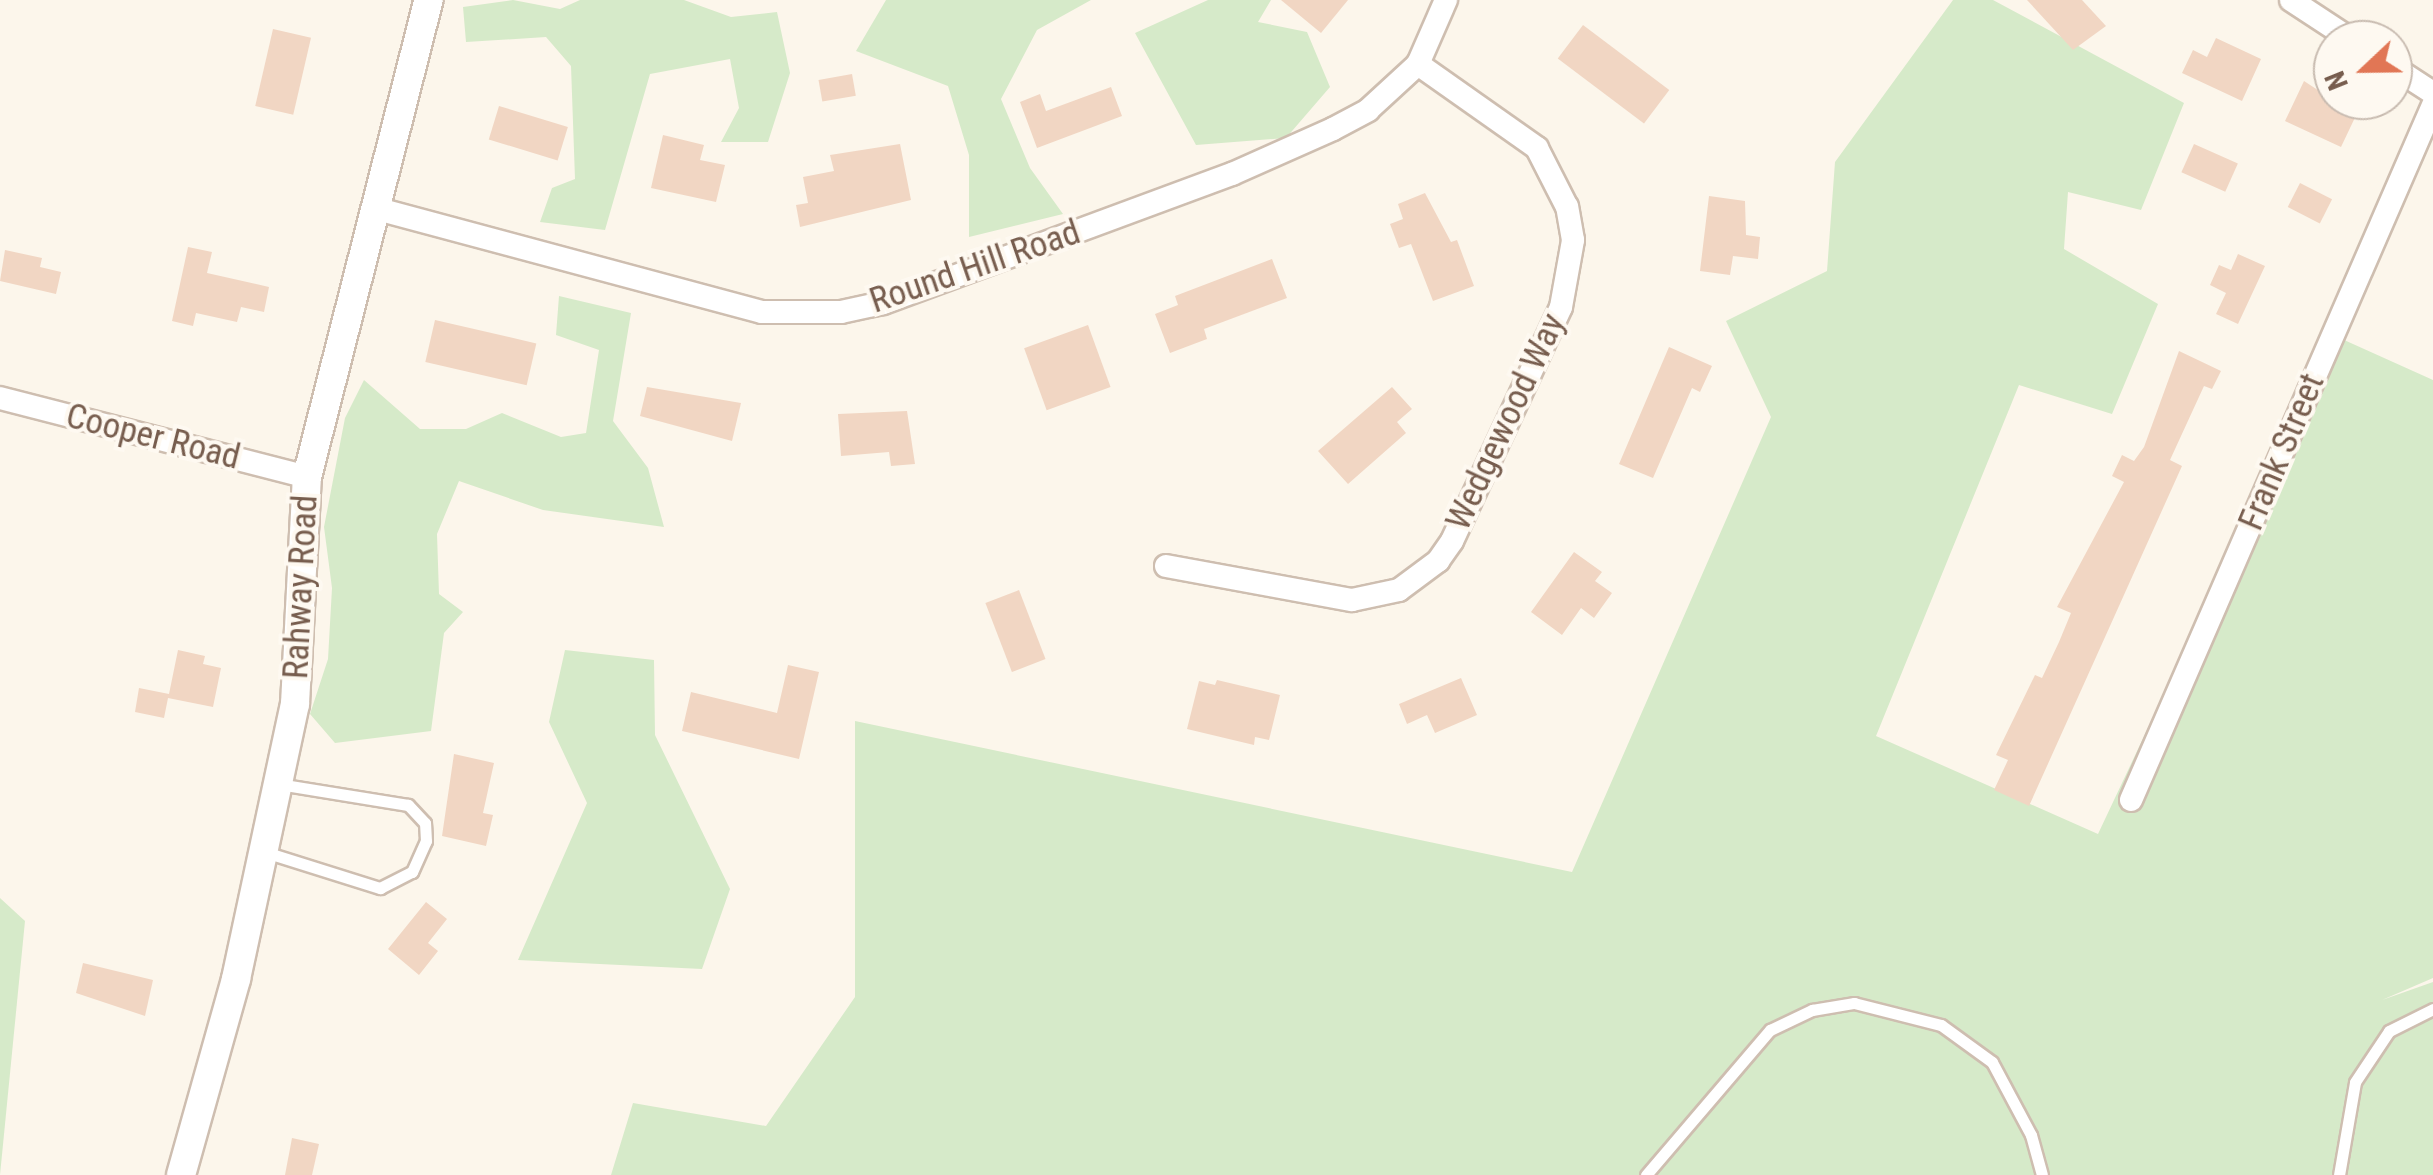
<!DOCTYPE html>
<html>
<head>
<meta charset="utf-8">
<style>
  body { margin:0 }
  #map { position:relative; width:2433px; height:1175px; overflow:hidden; background:#fcf6eb; font-family:"Roboto Condensed",sans-serif }
  div>[style] { position:absolute }
  .green>* { inset:0; background:#d6eac9 }
  .building>* { inset:0; background:#f1d6c3; transform-origin:0 0 }
  .roads { filter:drop-shadow(2px 0 #cebeb0) drop-shadow(-2px 0 #cebeb0) drop-shadow(0 2px #cebeb0) drop-shadow(0 -2px #cebeb0) }
  .service>* { height:11px; margin:-5.5px; padding:0 5.5px; transform-origin:5.5px; border-radius:5.5px; background:#fff }
  .minor>* { height:22px; margin:-11px; padding:0 11px; transform-origin:11px; border-radius:11px; background:#fff }
  .tertiary>* { height:28px; margin:-14px; padding:0 14px; transform-origin:14px; border-radius:14px; background:#fff }
  span { translate:-50% -50%; white-space:nowrap; text-align:center; line-height:1.15; -webkit-text-stroke:8px #fef9f1; paint-order:stroke }
  .street-label { font-size:35px; color:#775d4e }
  .north { position:absolute; left:2313px; top:20px; width:100px; height:100px; box-sizing:border-box; background:#fef9f1; border:2px solid #c8bbb0; border-radius:50%; rotate:248deg; font-size:28px; font-weight:700; line-height:40px; text-align:center; color:#775d4e }
  .north::after { content:''; display:block; margin:auto; width:35px; height:45px; background:#e17655; clip-path:polygon(50% 0,100% 100%,50% 72%,0 100%) }
</style>
</head>
<body>
<div id="map">
  <div class="green">
    <i style="clip-path:polygon(513px 0,560px 9px,580px 0,684px 0,731px 17px,777px 12px,790px 73px,768px 142px,721px 142px,739px 108px,730px 59px,650px 74px,605px 230px,540px 222px,552px 188px,575px 179px,571px 66px,546px 37px,466px 42px,463px 7px)"></i>
    <i style="clip-path:polygon(886px 0,1091px 0,1037px 30px,1001px 99px,1030px 168px,1063px 214px,969px 237px,969px 155px,948px 86px,856px 51px)"></i>
    <i style="clip-path:polygon(1208px 0,1271px 0,1258px 22px,1307px 32px,1330px 87px,1286px 138px,1196px 145px,1135px 33px)"></i>
    <i style="clip-path:polygon(1953px 0,1993px 0,2184px 103px,2141px 210px,2068px 192px,2064px 249px,2158px 304px,2112px 414px,2019px 385px,1876px 736px,2098px 834px,2333px 335px,2433px 380px,2433px 978px,2382px 1000px,2433px 982px,2433px 1175px,611px 1175px,633px 1103px,766px 1126px,855px 997px,855px 721px,1572px 872px,1771px 417px,1726px 321px,1827px 271px,1835px 162px)"></i>
    <i style="clip-path:polygon(559px 296px,631px 313px,613px 421px,648px 468px,664px 527px,543px 510px,459px 481px,437px 534px,439px 594px,463px 612px,444px 633px,431px 731px,335px 743px,310px 714px,328px 659px,332px 588px,324px 527px,345px 418px,364px 380px,420px 429px,466px 429px,502px 413px,561px 437px,586px 433px,599px 350px,556px 335px)"></i>
    <i style="clip-path:polygon(565px 650px,654px 660px,655px 735px,730px 889px,702px 969px,518px 960px,587px 803px,549px 722px)"></i>
    <i style="clip-path:polygon(0 898px,25px 921px,0 1175px)"></i>
  </div>
  <div class="building">
    <i style="clip-path:polygon(1281px 0,1348px 0,1321px 33px)"></i>
    <i style="clip-path:polygon(2027px 0,2082px 0,2106px 26px,2073px 50px)"></i>
    <i style="left:1583px;top:25px;width:108px;height:42px;rotate:37deg"></i>
    <i style="left:273px;top:29px;width:39px;height:79px;rotate:13deg"></i>
    <i style="clip-path:polygon(2216px 38px,2261px 59px,2242px 101px,2182px 73px,2193px 50px,2207px 57px)"></i>
    <i style="left:852px;top:74px;width:22px;height:34px;rotate:80deg"></i>
    <i style="clip-path:polygon(2304px 81px,2333px 100px,2360px 107px,2341px 147px,2285px 121px)"></i>
    <i style="clip-path:polygon(1111px 87px,1122px 116px,1037px 148px,1020px 102px,1040px 94px,1046px 111px)"></i>
    <i style="left:499px;top:106px;width:72px;height:35px;rotate:17deg"></i>
    <i style="clip-path:polygon(663px 135px,704px 145px,700px 160px,725px 165px,716px 202px,651px 188px)"></i>
    <i style="clip-path:polygon(900px 144px,911px 200px,800px 227px,796px 205px,808px 203px,803px 177px,834px 171px,830px 155px)"></i>
    <i style="left:2194px;top:144px;width:48px;height:31px;rotate:24deg"></i>
    <i style="left:2300px;top:183px;width:36px;height:27px;rotate:27deg"></i>
    <i style="clip-path:polygon(1425px 193px,1451px 242px,1457px 240px,1474px 286px,1433px 301px,1411px 244px,1399px 248px,1390px 224px,1403px 219px,1398px 204px)"></i>
    <i style="clip-path:polygon(1709px 196px,1745px 201px,1746px 235px,1760px 237px,1758px 259px,1733px 256px,1730px 275px,1700px 271px)"></i>
    <i style="clip-path:polygon(188px 247px,212px 252px,207px 273px,269px 287px,264px 312px,241px 307px,237px 322px,196px 313px,193px 326px,172px 321px)"></i>
    <i style="clip-path:polygon(5px 250px,42px 258px,40px 267px,61px 272px,56px 294px,0 281px)"></i>
    <i style="clip-path:polygon(2238px 254px,2265px 266px,2238px 324px,2216px 314px,2226px 293px,2210px 285px,2219px 265px,2231px 270px)"></i>
    <i style="clip-path:polygon(1272px 259px,1287px 298px,1204px 329px,1207px 339px,1170px 353px,1155px 314px,1178px 305px,1175px 296px)"></i>
    <i style="left:435px;top:320px;width:104px;height:43px;rotate:13deg"></i>
    <i style="left:1088px;top:325px;width:66px;height:68px;rotate:70deg"></i>
    <i style="clip-path:polygon(1669px 347px,1712px 366px,1700px 392px,1692px 388px,1653px 478px,1619px 464px)"></i>
    <i style="clip-path:polygon(2179px 351px,2221px 371px,2212px 389px,2204px 386px,2170px 460px,2182px 466px,2029px 806px,1994px 790px,2008px 760px,1996px 755px,2035px 675px,2042px 678px,2059px 642px,2071px 613px,2057px 607px,2124px 482px,2112px 476px,2122px 455px,2134px 461px,2144px 447px)"></i>
    <i style="clip-path:polygon(647px 387px,741px 403px,732px 441px,640px 416px)"></i>
    <i style="clip-path:polygon(1392px 387px,1412px 409px,1397px 422px,1406px 433px,1348px 484px,1318px 451px)"></i>
    <i style="clip-path:polygon(907px 411px,915px 464px,891px 466px,889px 452px,841px 456px,838px 414px)"></i>
    <i style="clip-path:polygon(1574px 552px,1602px 572px,1595px 581px,1612px 593px,1594px 618px,1581px 608px,1562px 635px,1531px 612px)"></i>
    <i style="left:1019px;top:590px;width:74px;height:36px;rotate:69deg"></i>
    <i style="clip-path:polygon(178px 650px,205px 656px,203px 664px,221px 668px,213px 707px,168px 698px,164px 718px,135px 712px,139px 688px,169px 694px)"></i>
    <i style="clip-path:polygon(788px 665px,819px 672px,799px 759px,682px 731px,691px 692px,777px 713px)"></i>
    <i style="clip-path:polygon(1461px 678px,1477px 715px,1435px 733px,1427px 715px,1407px 724px,1399px 704px)"></i>
    <i style="clip-path:polygon(1217px 680px,1280px 695px,1269px 740px,1255px 737px,1254px 745px,1187px 729px,1199px 681px,1215px 685px)"></i>
    <i style="clip-path:polygon(454px 754px,494px 763px,483px 813px,493px 815px,486px 846px,442px 836px)"></i>
    <i style="clip-path:polygon(426px 902px,447px 919px,428px 943px,438px 951px,419px 975px,388px 949px)"></i>
    <i style="clip-path:polygon(83px 963px,153px 980px,145px 1016px,76px 993px)"></i>
    <i style="clip-path:polygon(292px 1138px,319px 1144px,312px 1175px,285px 1175px)"></i>
  </div>
  <div class="roads">
    <div class="service">
      <i style="left:265px;top:852px;width:121px;rotate:17.4deg"></i>
      <i style="left:380px;top:888px;width:36px;rotate:-27deg"></i>
      <i style="left:412px;top:872px;width:34px;rotate:-66deg"></i>
      <i style="left:426px;top:841px;width:18px;rotate:-93deg"></i>
      <i style="left:425px;top:823px;width:25px;rotate:-133deg"></i>
      <i style="left:408px;top:805px;width:132px;rotate:-170.8deg"></i>
      <i style="left:1646px;top:1175px;width:191px;rotate:-49.5deg"></i>
      <i style="left:1770px;top:1030px;width:47px;rotate:-25.5deg"></i>
      <i style="left:1812px;top:1010px;width:43px;rotate:-9.5deg"></i>
      <i style="left:1854px;top:1003px;width:90px;rotate:14.2deg"></i>
      <i style="left:1941px;top:1025px;width:63px;rotate:36deg"></i>
      <i style="left:1992px;top:1062px;width:83px;rotate:61.9deg"></i>
      <i style="left:2031px;top:1135px;width:41px;rotate:74.6deg"></i>
      <i style="left:2339px;top:1175px;width:94px;rotate:-80.2deg"></i>
      <i style="left:2355px;top:1082px;width:61px;rotate:-56.3deg"></i>
      <i style="left:2389px;top:1031px;width:49px;rotate:-26.6deg"></i>
    </div>
    <div class="minor">
      <i style="left:2291px;top:0;width:73px;rotate:33.3deg"></i>
      <i style="left:2393px;top:67px;width:48px;rotate:33deg"></i>
      <i style="left:374px;top:208px;width:402px;rotate:15deg"></i>
      <i style="left:762px;top:312px;width:79px"></i>
      <i style="left:841px;top:312px;width:43px;rotate:-12.1deg"></i>
      <i style="left:883px;top:303px;width:372px;rotate:-20.3deg"></i>
      <i style="left:1232px;top:174px;width:111px;rotate:-24deg"></i>
      <i style="left:1333px;top:129px;width:40px;rotate:-28deg"></i>
      <i style="left:1368px;top:110px;width:68px;rotate:-42.6deg"></i>
      <i style="left:1418px;top:64px;width:70px;rotate:-66.4deg"></i>
      <i style="left:0;top:398px;width:317px;rotate:14.4deg"></i>
      <i style="left:1166px;top:566px;width:189px;rotate:10.4deg"></i>
      <i style="left:1352px;top:600px;width:48px;rotate:-12deg"></i>
      <i style="left:1399px;top:590px;width:49px;rotate:-36.6deg"></i>
      <i style="left:1438px;top:561px;width:24px;rotate:-55deg"></i>
      <i style="left:1452px;top:541px;width:258px;rotate:-65deg"></i>
      <i style="left:1561px;top:307px;width:68px;rotate:-79.8deg"></i>
      <i style="left:1573px;top:240px;width:34px;rotate:-100deg"></i>
      <i style="left:1567px;top:207px;width:66px;rotate:-117deg"></i>
      <i style="left:1537px;top:148px;width:146px;rotate:-144.8deg"></i>
      <i style="left:2131px;top:800px;width:758px;rotate:-66.51deg"></i>
    </div>
    <div class="tertiary">
      <i style="left:181px;top:1175px;width:204px;rotate:-74.3deg"></i>
      <i style="left:236px;top:979px;width:281px;rotate:-77.9deg"></i>
      <i style="left:295px;top:704px;width:227px;rotate:-87deg"></i>
      <i style="left:307px;top:477px;width:492px;rotate:-75.7deg"></i>
    </div>
  </div>
  <div class="street-label">
    <span style="left:975px;top:267px;rotate:-19deg">Round Hill Road</span>
    <span style="left:1506px;top:422px;rotate:-65deg">Wedgewood Way</span>
    <span style="left:153px;top:437px;rotate:14deg">Cooper Road</span>
    <span style="left:2282px;top:452px;rotate:-67deg">Frank Street</span>
    <span style="left:301px;top:587px;rotate:-87deg">Rahway Road</span>
  </div>
  <div class="north">N</div>
</div>
</body>
</html>
